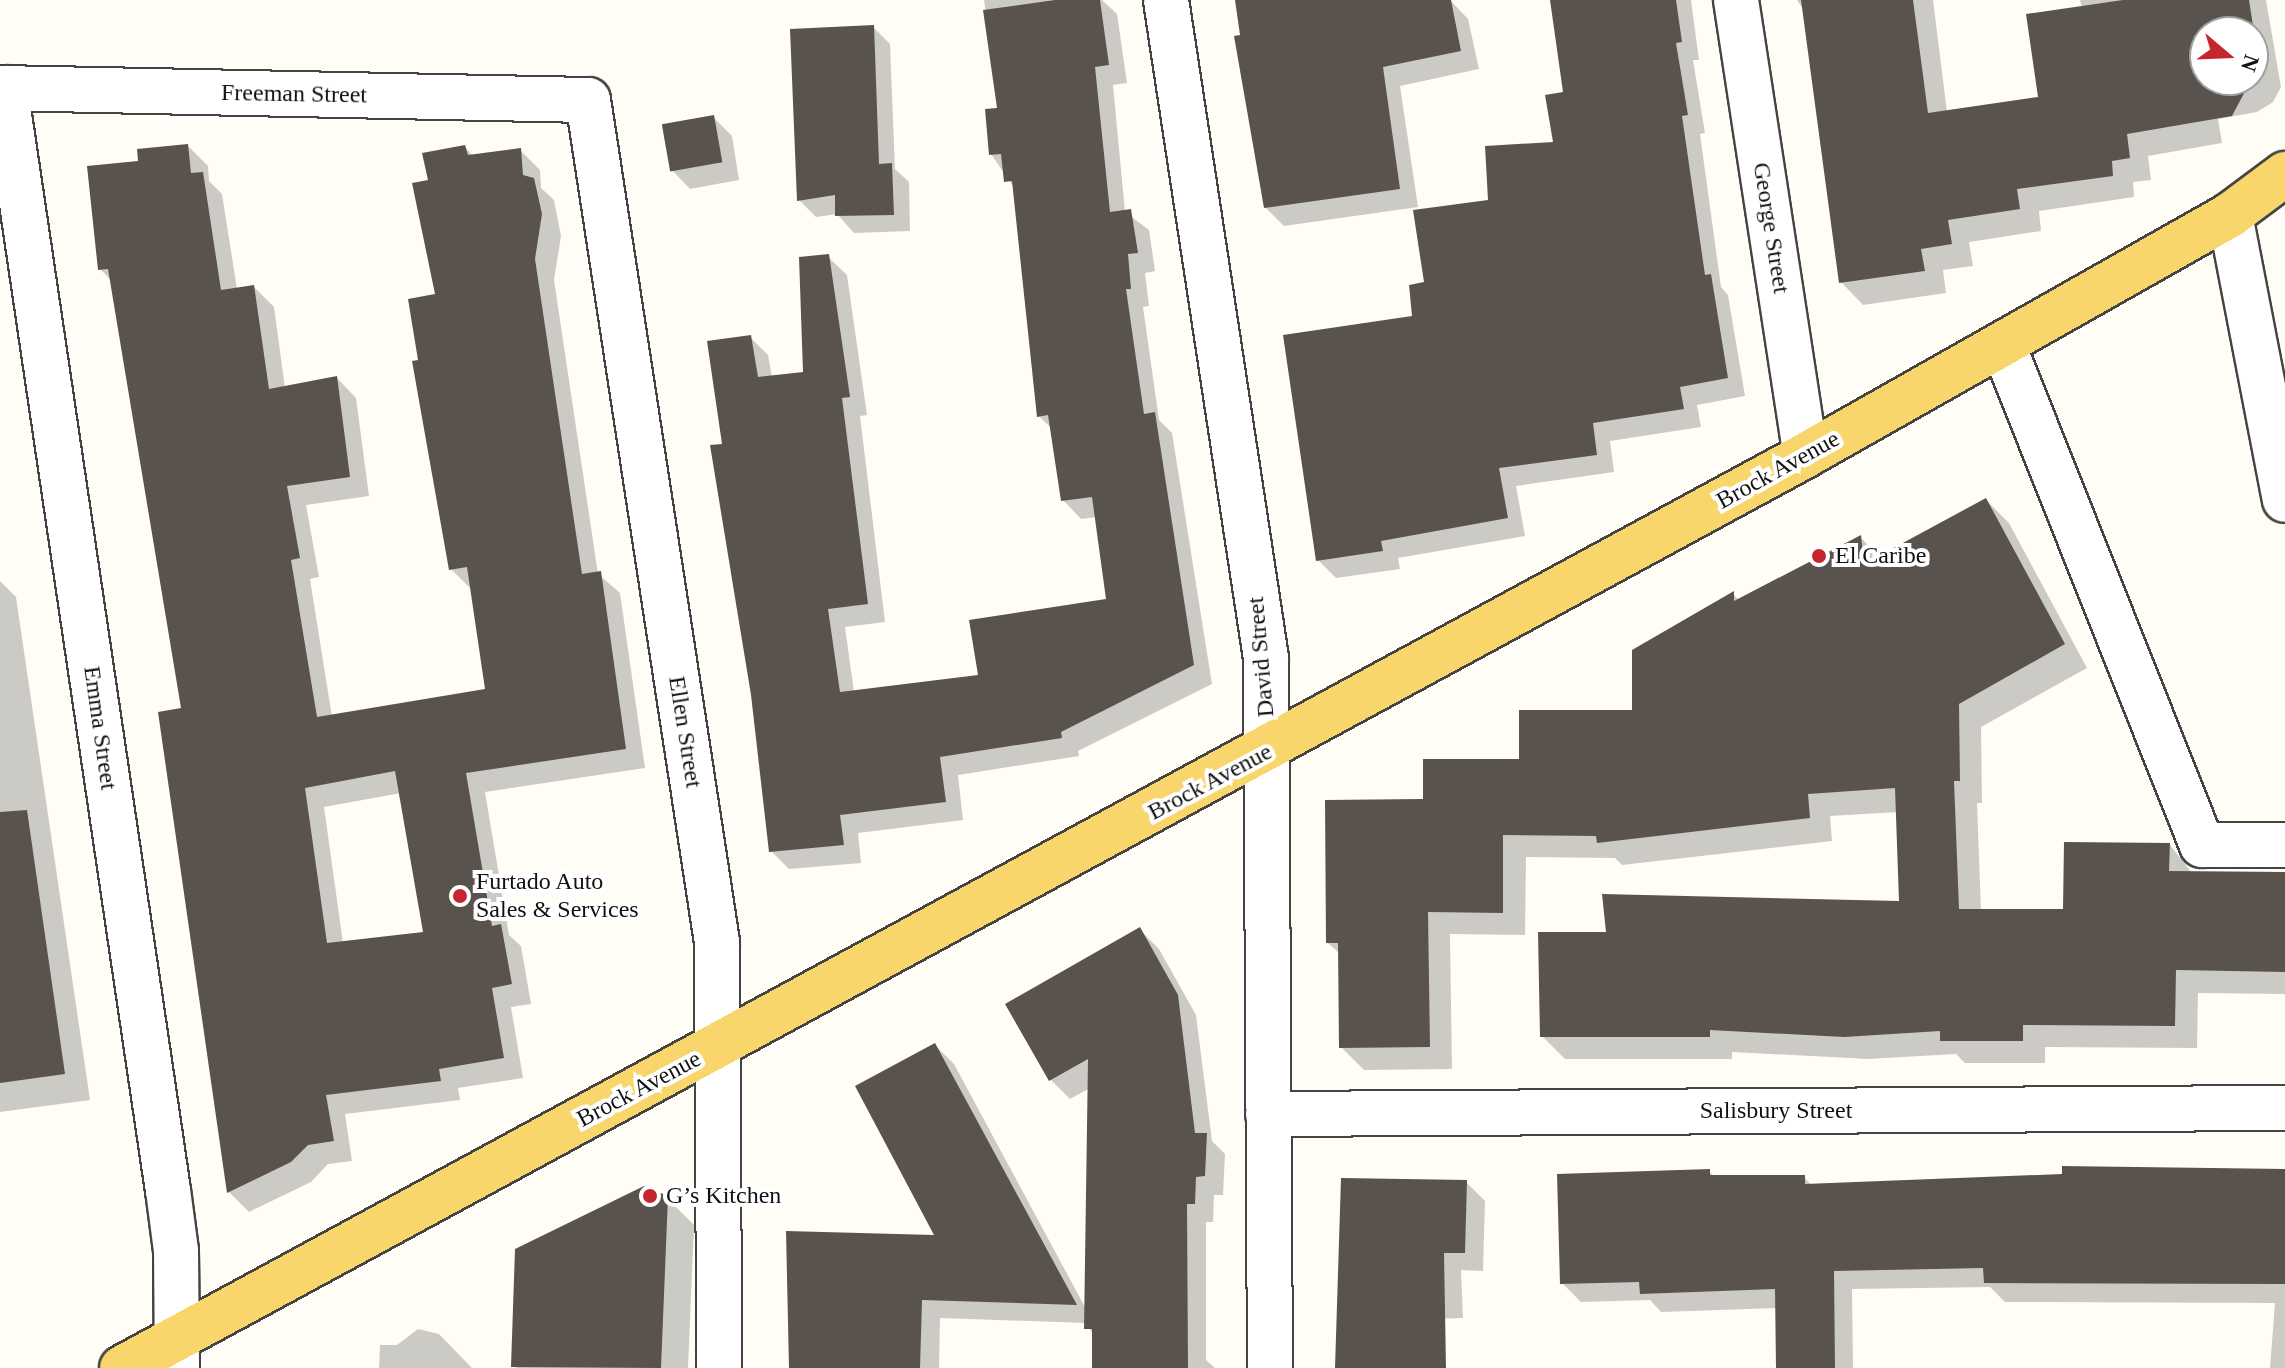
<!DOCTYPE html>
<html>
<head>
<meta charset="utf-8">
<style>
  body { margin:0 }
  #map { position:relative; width:2285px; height:1368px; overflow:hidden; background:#fffdf5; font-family:"Times New Roman",serif }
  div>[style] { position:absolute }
  .shadow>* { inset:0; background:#0003 }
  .building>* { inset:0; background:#5a524d; transform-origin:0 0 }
  .roads { filter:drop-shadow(2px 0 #444) drop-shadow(-2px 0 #444) drop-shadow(0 2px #444) drop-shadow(0 -2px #444) }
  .minor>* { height:44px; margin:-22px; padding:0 22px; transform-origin:22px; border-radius:22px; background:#fff }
  .major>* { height:44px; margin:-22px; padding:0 22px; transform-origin:22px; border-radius:22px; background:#f9d66b }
  .dots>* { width:22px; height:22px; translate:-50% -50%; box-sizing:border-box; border:4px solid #fff; border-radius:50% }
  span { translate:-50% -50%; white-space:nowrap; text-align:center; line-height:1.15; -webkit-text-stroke:8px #fff; paint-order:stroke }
  .street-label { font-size:24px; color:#111 }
  .poi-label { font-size:24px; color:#111 }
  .left { translate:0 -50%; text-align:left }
  .north { position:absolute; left:2189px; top:16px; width:80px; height:80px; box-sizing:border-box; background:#fff; border:2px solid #a0a0a0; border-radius:50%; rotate:109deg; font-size:22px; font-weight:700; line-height:32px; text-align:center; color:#111 }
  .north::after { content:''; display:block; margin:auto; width:28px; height:36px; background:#c4262e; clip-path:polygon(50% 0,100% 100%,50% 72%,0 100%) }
</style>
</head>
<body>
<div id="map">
  <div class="shadow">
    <i style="clip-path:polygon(984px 0,1102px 0,1117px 14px,1127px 83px,1113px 85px,1125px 212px,1149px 230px,1155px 271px,1145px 273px,1149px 306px,1143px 307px,1159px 420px,1172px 433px,1212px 684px,1078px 751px,1079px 756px,958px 775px,963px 820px,858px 833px,861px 863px,789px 869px,771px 851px,724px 445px,750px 337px,768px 355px,772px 377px,805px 374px,828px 257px,847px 275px,867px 415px,860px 416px,885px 622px,845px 627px,854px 692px,980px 677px,1108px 600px,1097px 517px,1081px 519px,1063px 500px,1052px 429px,1039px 416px,1015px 189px,991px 154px,999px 109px)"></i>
    <i style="clip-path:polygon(1237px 0,1450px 0,1468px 19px,1479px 69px,1400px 86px,1418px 207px,1284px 226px,1265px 207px)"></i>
    <i style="clip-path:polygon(1552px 0,1691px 0,1699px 60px,1693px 60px,1705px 133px,1700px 134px,1721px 287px,1728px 295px,1745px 396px,1697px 405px,1701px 427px,1610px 441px,1614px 472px,1516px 486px,1525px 536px,1398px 558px,1400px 569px,1336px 578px,1318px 560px,1426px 284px,1490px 201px,1555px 144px,1566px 93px)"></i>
    <i style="clip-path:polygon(evenodd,1797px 0,1933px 0,1947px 112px,2040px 99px,2082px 8px,2080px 0,2266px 0,2281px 87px,2273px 102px,2257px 112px,2218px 119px,2222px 143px,2148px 156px,2151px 180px,2133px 182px,2134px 197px,2039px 211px,2041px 231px,1969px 242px,1973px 266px,1943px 270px,1946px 293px,1863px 305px,1841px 282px,1805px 12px,1797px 0,2205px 32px,2253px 32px,2253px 80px,2205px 80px,2205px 32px)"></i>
    <i style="clip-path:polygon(873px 27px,890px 44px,895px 169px,909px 182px,910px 231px,854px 233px,837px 214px,816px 217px,799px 200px)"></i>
    <i style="clip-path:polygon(713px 117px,732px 136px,739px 180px,690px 189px,672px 170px)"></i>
    <i style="clip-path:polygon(evenodd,188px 146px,208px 166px,209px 181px,222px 194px,237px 289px,254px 287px,274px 307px,285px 388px,337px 378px,356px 398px,369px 496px,306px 505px,319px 577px,310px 579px,332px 717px,487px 690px,471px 589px,451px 569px,420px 361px,437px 296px,430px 182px,465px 147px,473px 156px,520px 150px,540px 170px,541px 188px,554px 200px,561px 236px,554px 280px,598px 574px,620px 593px,645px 768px,485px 792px,509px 935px,521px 946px,531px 1004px,511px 1007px,523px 1078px,458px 1088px,460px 1100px,345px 1114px,352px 1161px,328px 1164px,311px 1182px,249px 1212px,229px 1192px,183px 710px,112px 281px,100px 269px,140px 163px,188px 146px,401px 793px,425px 934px,343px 943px,324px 807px,401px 793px)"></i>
    <i style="clip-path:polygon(1986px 500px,2009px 523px,2087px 668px,1981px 727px,1982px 803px,1977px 803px,1981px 911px,2065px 911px,2170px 845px,2192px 873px,2285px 874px,2285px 994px,2198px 993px,2197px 1048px,2045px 1047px,2045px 1063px,1965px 1063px,1956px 1054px,1868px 1059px,1732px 1052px,1732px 1059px,1565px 1059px,1542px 1036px,1608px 934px,1902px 903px,1898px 812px,1830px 816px,1832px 841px,1622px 865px,1615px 858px,1526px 857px,1525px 935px,1450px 934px,1452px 1069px,1364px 1070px,1341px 1047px,1340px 954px,1328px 943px,1425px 801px,1634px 712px,1733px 594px,1739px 600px,1860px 537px,1881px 558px)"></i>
    <i style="clip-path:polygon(0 581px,16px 597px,90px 1100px,0 1112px)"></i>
    <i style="clip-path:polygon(1140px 930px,1159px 949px,1196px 1015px,1212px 1141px,1225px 1154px,1223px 1195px,1214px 1195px,1213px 1222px,1206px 1222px,1206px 1360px,1215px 1368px,1094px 1368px,1094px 1336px,1086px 1323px,940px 1318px,939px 1368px,791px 1368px,788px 1233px,938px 1237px,935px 1045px,954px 1064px,1086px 1309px,1090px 1088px,1070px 1099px,1051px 1080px,1008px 1005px)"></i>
    <i style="clip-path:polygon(1709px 1171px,1715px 1177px,1804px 1177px,1812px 1186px,2285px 1173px,2285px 1368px,2270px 1368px,2275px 1303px,2005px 1302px,1990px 1287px,1852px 1289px,1853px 1368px,1778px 1368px,1777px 1308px,1661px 1312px,1650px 1300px,1581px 1302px,1562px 1283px)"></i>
    <i style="clip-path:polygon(1466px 1182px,1485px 1201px,1483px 1271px,1461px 1270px,1463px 1318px,1358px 1321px)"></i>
    <i style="clip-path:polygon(667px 1198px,694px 1225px,688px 1368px,515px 1368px)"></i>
    <i style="clip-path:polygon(418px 1329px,439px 1334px,472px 1368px,379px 1368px,380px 1345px,397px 1345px)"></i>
  </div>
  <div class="building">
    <i style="clip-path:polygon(1055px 0,1100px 0,1109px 65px,1095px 67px,1110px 212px,1131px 209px,1138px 253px,1128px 254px,1131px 289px,1126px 289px,1144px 414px,1155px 412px,1194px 665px,1061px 732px,1062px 738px,940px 757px,946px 802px,840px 815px,844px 845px,769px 852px,751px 695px,710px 445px,722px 444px,707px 341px,751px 335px,758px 377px,803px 372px,799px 257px,829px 254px,850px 397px,842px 398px,868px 604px,828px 609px,840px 692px,978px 675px,969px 620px,1106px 599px,1092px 497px,1061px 501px,1048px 415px,1037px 417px,1012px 181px,1004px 182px,1001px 154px,989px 155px,985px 109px,997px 108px,983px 10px)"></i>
    <i style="clip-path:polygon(1235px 0,1451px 0,1461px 51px,1383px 67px,1400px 189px,1264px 208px,1234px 36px,1240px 35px)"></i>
    <i style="clip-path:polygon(1550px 0,1676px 0,1682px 42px,1676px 43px,1688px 115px,1682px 116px,1705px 275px,1711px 274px,1728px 378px,1680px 387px,1684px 409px,1593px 423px,1597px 455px,1499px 468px,1508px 518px,1381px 541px,1383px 551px,1316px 561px,1283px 335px,1412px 316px,1409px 285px,1424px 282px,1413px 210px,1488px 200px,1485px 146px,1553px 142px,1545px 95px,1563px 92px)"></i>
    <i style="clip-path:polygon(1801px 0,1913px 0,1928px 113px,2038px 97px,2026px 14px,2123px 0,2249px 0,2259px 64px,2253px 76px,2253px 32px,2205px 32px,2205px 80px,2251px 80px,2232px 116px,2127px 134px,2130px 158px,2112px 161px,2113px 176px,2017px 189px,2020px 209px,1948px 220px,1952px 244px,1921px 249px,1925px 271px,1839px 283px)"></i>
    <i style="clip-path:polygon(874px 25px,879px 164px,892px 163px,894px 215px,835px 216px,835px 195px,797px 201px,790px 29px)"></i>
    <i style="left:714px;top:115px;width:48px;height:53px;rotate:80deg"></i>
    <i style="clip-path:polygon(evenodd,188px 144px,191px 173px,203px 172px,221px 290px,254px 285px,269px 389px,337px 376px,350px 477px,287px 486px,300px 558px,291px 560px,317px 717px,485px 689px,467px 567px,449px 570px,412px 361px,418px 360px,408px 299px,435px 294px,412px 183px,428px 180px,422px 153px,465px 145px,468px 155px,521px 148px,523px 175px,534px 178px,542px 214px,535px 259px,582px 574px,601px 571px,626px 749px,466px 773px,492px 926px,501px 924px,512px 984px,492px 988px,504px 1058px,439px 1069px,441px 1081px,326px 1095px,334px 1141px,308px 1145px,291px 1162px,227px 1193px,158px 712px,181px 708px,108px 269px,98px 270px,87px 166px,138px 161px,137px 149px,188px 144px,395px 771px,423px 932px,327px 943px,305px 788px,395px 771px)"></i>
    <i style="clip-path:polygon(1986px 498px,2065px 644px,1959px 704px,1960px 781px,1954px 781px,1959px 909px,2063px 909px,2064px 842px,2170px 843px,2169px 871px,2285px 872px,2285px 972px,2176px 970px,2175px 1026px,2023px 1025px,2023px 1041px,1940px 1041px,1940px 1031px,1844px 1037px,1710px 1030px,1710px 1037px,1540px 1037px,1538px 932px,1606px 932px,1602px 894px,1899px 901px,1895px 788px,1808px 794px,1810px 818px,1597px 843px,1596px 836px,1503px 835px,1503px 913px,1428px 912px,1430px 1047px,1339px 1048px,1338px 943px,1326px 943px,1325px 800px,1423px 799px,1423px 759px,1519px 759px,1519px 710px,1632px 710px,1632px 650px,1734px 591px,1734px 601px,1861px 535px,1864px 564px)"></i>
    <i style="clip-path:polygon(27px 810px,65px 1074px,0 1083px,0 812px)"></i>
    <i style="clip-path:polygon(1140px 927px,1178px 995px,1195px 1133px,1207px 1133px,1205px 1176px,1196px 1177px,1195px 1204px,1187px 1204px,1188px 1368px,1092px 1368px,1092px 1329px,1084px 1329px,1088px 1059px,1049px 1081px,1005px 1004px)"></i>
    <i style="clip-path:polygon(935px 1043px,1077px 1305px,922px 1300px,920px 1368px,789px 1368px,786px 1231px,934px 1235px,855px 1086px)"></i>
    <i style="clip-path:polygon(2062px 1166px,2285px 1169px,2285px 1284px,1984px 1283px,1983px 1268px,1834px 1271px,1835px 1368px,1776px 1368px,1775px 1289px,1640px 1294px,1639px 1282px,1560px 1284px,1557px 1174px,1710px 1169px,1710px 1175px,1805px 1175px,1805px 1184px,2062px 1174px)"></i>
    <i style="clip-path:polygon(1341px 1178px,1467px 1180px,1465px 1253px,1444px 1253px,1446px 1368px,1335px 1368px)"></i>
    <i style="clip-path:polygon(644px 1186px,668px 1196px,661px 1368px,511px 1367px,515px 1249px)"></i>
  </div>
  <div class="roads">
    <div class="minor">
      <i style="left:1166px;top:0;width:666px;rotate:81.36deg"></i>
      <i style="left:1266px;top:658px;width:710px;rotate:89.68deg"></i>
      <i style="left:1736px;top:0;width:460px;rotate:81.3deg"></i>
      <i style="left:0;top:88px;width:588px;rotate:1.17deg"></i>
      <i style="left:588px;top:100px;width:852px;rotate:81.29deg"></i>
      <i style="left:717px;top:942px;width:426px;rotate:89.7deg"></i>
      <i style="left:5px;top:88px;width:1114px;rotate:81.59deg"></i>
      <i style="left:168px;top:1190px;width:62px;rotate:82.5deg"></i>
      <i style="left:176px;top:1251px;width:117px;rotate:89.5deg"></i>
      <i style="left:2230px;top:215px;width:290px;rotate:79.1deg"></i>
      <i style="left:2003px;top:345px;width:538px;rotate:68.3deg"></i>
      <i style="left:2202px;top:845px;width:83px"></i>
      <i style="left:1268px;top:1114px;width:1017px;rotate:-0.34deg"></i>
    </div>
    <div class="major">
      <i style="left:122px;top:1368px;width:1916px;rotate:-28.46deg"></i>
      <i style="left:1806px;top:455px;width:487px;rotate:-29.5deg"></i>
      <i style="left:2230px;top:215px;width:69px;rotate:-36.7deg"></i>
    </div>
  </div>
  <div class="dots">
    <i style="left:1819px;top:556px;background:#c4262e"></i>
    <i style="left:460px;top:896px;background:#c4262e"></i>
    <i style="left:650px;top:1196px;background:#c4262e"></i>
  </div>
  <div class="street-label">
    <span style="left:294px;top:94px;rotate:1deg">Freeman Street</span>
    <span style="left:1771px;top:228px;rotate:81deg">George Street</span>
    <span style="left:1778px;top:470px;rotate:-29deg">Brock Avenue</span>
    <span style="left:1261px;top:657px;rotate:-95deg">David Street</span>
    <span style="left:100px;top:728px;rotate:82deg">Emma Street</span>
    <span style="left:685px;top:732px;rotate:81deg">Ellen Street</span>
    <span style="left:1210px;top:782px;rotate:-28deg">Brock Avenue</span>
    <span style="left:639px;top:1089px;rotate:-28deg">Brock Avenue</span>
    <span style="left:1776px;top:1111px">Salisbury Street</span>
  </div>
  <div class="poi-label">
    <span class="left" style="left:1835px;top:556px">El Caribe</span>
    <span class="left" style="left:476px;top:896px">Furtado Auto<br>Sales &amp; Services</span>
    <span class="left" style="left:666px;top:1196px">G’s Kitchen</span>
  </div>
  <div class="north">N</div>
</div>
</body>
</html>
